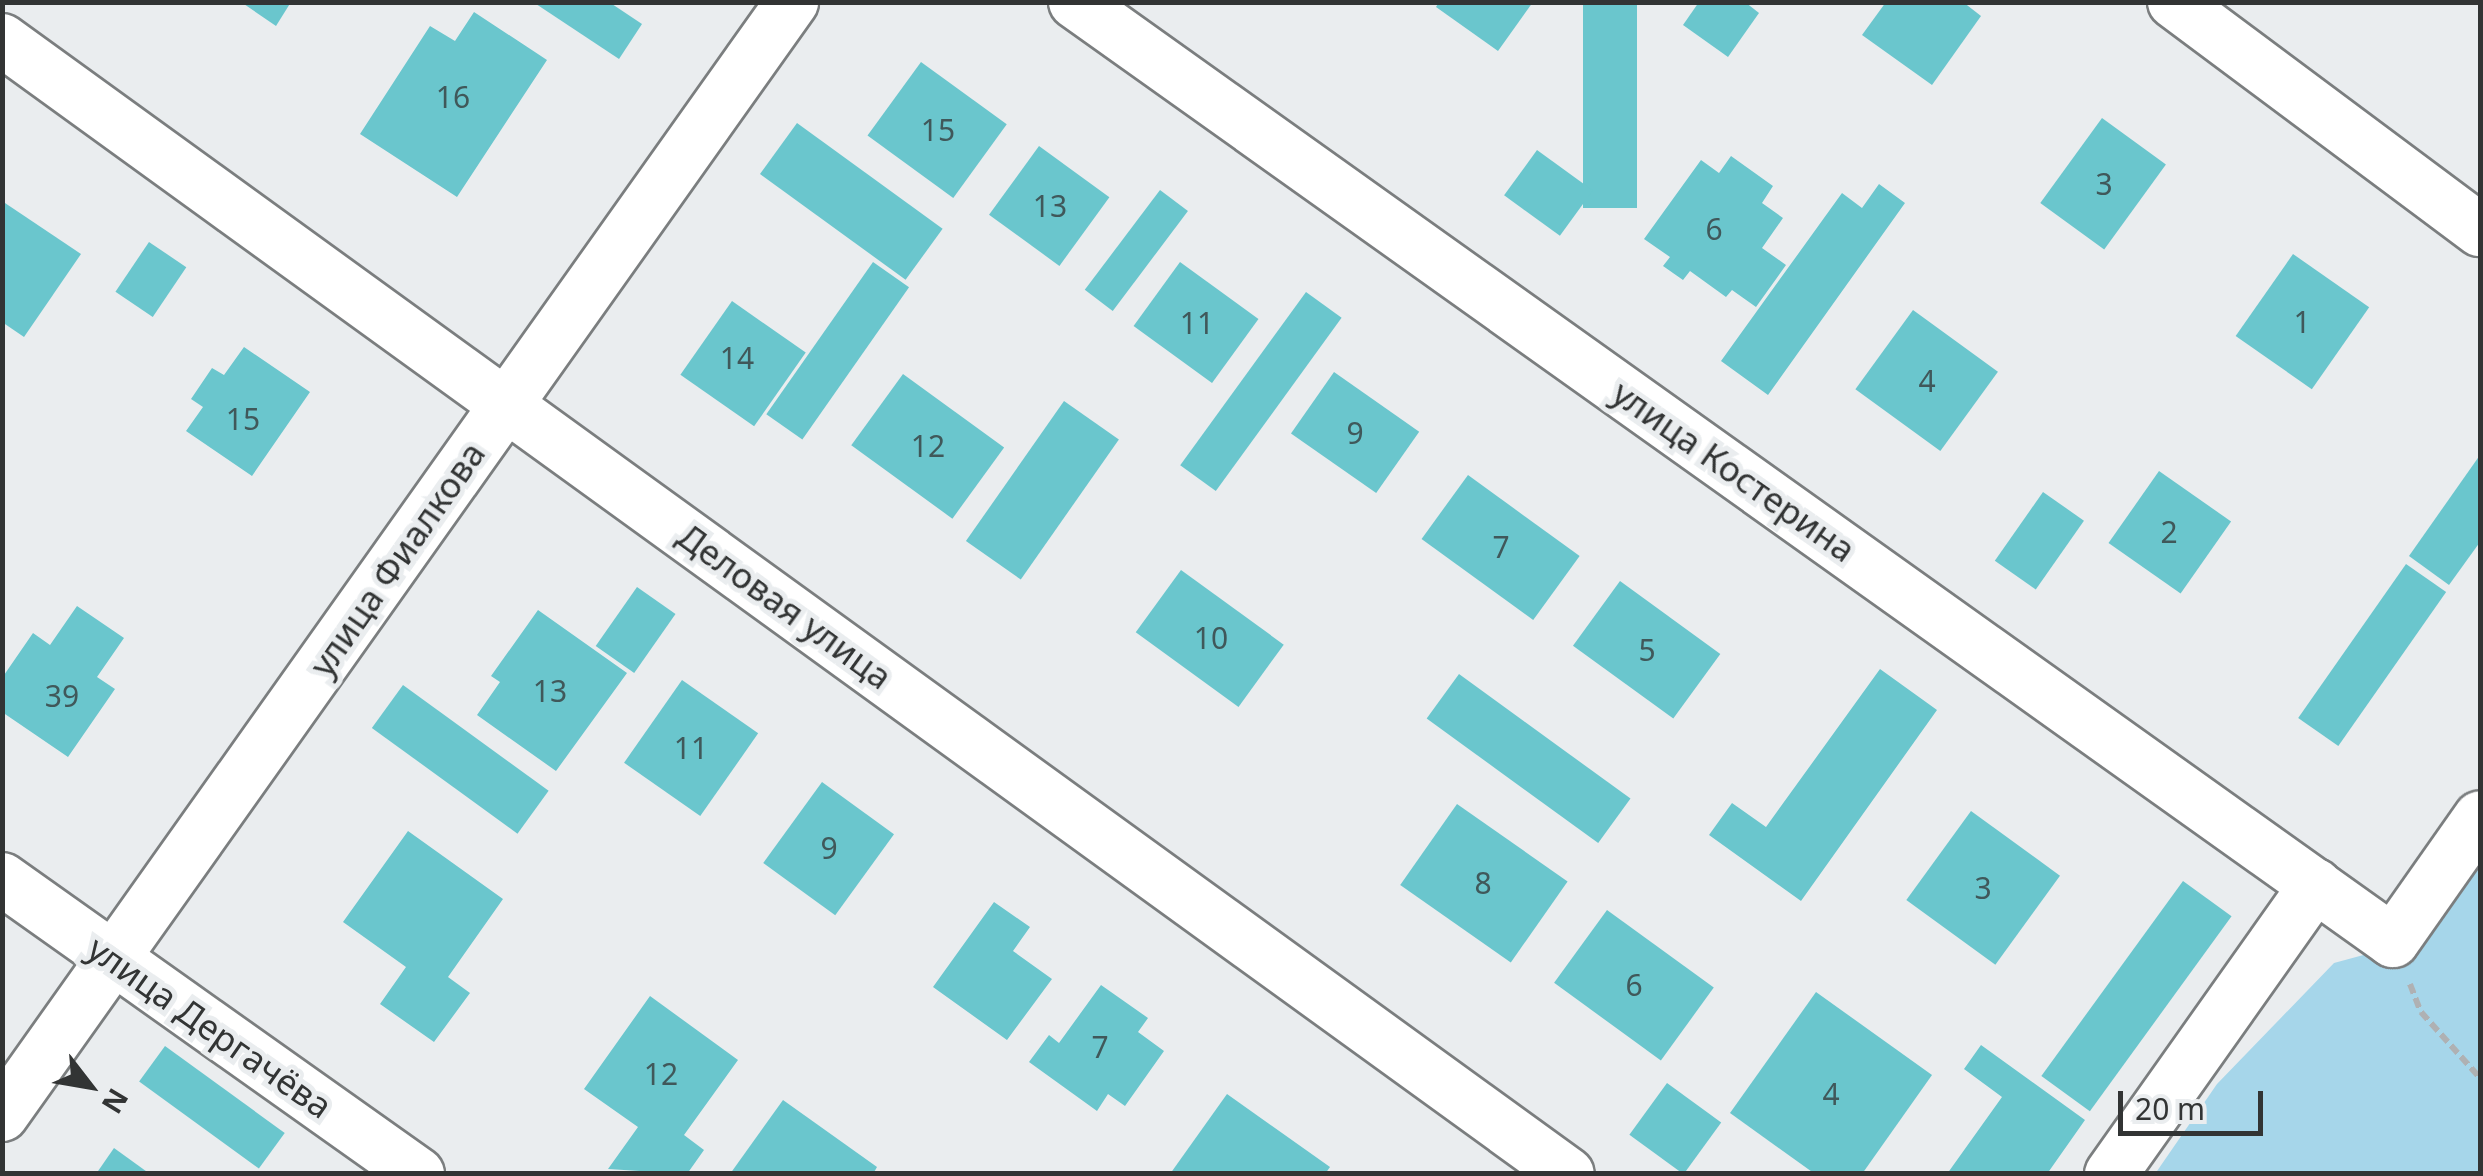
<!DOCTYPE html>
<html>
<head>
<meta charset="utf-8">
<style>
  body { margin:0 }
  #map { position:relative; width:2483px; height:1176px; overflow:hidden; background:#eaedef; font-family:"Noto Sans",sans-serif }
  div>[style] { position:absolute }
  .green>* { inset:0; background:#a6d6ea }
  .building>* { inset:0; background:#6ac6cd; transform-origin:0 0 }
  .path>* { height:6px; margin-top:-3px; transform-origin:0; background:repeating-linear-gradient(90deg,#afb1b3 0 10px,transparent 0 15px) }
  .roads { filter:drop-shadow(2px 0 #7b7e7f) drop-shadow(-2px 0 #7b7e7f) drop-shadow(0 2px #7b7e7f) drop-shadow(0 -2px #7b7e7f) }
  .minor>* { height:52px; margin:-26px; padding:0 26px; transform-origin:26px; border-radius:26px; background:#fff }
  span { translate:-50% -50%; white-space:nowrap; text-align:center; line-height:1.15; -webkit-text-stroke:10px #eaedef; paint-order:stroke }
  .number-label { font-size:30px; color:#40585a }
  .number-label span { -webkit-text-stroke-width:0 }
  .street-label { font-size:35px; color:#323434 }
  .frame { position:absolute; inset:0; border:5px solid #323434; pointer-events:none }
  .north { position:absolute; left:40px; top:1036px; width:100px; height:100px; -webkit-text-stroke:8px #eaedef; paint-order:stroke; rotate:121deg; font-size:28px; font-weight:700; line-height:40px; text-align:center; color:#323434 }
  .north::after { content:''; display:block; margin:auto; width:35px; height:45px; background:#323434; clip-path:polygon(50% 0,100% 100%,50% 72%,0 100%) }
  .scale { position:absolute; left:2118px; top:1091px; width:145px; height:45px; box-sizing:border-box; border:5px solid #323434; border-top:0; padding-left:12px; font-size:30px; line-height:35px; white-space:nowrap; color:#323434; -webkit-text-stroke:8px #eaedef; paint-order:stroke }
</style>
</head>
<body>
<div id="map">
  <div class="green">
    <i style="clip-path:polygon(2480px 849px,2480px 1173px,2155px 1174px,2217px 1084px,2334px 963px,2415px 941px)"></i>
  </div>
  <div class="building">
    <i style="clip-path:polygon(241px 2px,291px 2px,276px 26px)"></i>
    <i style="clip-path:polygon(533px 2px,609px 2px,642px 24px,619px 59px)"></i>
    <i style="clip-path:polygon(1439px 2px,1533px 2px,1498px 51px,1436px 7px)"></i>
    <i style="left:1583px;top:2px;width:54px;height:206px"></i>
    <i style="clip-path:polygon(1699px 2px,1745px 2px,1759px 13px,1728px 57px,1683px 25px)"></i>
    <i style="clip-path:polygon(1886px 2px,1963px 2px,1981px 16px,1932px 85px,1862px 35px)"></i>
    <i style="clip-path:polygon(474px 12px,547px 60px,457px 197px,360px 134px,430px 26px,455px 41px)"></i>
    <i style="left:921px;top:62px;width:106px;height:91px;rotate:36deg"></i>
    <i style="left:2102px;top:118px;width:79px;height:105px;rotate:36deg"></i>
    <i style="left:797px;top:123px;width:180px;height:63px;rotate:36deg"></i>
    <i style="left:1039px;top:146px;width:87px;height:85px;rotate:36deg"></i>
    <i style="left:1537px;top:150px;width:69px;height:56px;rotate:36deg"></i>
    <i style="clip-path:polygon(1731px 156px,1773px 186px,1762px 203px,1783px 218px,1762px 248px,1786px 265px,1756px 307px,1732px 290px,1726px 297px,1690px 271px,1683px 280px,1663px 266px,1670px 257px,1644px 239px,1701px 160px,1719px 173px)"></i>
    <i style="clip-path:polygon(1879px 184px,1905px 203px,1768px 395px,1721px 361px,1842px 193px,1862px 208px)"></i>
    <i style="left:1160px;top:190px;width:35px;height:125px;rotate:37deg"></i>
    <i style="clip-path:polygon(2px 201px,81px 254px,24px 337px,2px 322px)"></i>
    <i style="left:149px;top:242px;width:45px;height:60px;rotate:34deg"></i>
    <i style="left:2293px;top:254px;width:93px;height:100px;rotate:35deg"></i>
    <i style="left:873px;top:262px;width:44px;height:186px;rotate:35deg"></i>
    <i style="left:1180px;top:262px;width:97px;height:79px;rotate:36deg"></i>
    <i style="left:1306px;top:292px;width:44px;height:214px;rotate:36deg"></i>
    <i style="left:732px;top:301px;width:90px;height:90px;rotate:35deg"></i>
    <i style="left:1913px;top:310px;width:105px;height:98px;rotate:36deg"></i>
    <i style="clip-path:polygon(244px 347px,310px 392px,252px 476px,186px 431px,203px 407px,191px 399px,212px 368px,224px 375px)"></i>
    <i style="left:1334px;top:372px;width:104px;height:75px;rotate:35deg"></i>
    <i style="left:903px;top:374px;width:125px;height:88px;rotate:36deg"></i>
    <i style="left:1064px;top:401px;width:67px;height:171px;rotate:35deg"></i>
    <i style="clip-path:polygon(2480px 455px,2480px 542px,2449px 585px,2409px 556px)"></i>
    <i style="left:2159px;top:471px;width:88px;height:88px;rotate:35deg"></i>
    <i style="left:1468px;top:475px;width:138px;height:79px;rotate:36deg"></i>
    <i style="left:2043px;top:492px;width:50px;height:84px;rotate:35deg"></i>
    <i style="left:2406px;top:564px;width:49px;height:188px;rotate:35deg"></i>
    <i style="left:1181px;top:570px;width:127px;height:77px;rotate:36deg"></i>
    <i style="left:1620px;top:581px;width:124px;height:80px;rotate:36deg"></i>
    <i style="left:637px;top:587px;width:47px;height:72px;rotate:35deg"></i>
    <i style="clip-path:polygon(77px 606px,124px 638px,97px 677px,115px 689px,68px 757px,2px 712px,2px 678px,33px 633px,50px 645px)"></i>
    <i style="clip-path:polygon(538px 610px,627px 673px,556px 771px,477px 715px,500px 682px,491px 676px)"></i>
    <i style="clip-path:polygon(1880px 669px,1937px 710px,1801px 901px,1709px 835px,1732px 803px,1766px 827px)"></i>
    <i style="left:1459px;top:674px;width:212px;height:55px;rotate:36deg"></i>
    <i style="left:682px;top:680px;width:93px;height:101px;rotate:35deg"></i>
    <i style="left:403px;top:685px;width:180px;height:53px;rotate:36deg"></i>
    <i style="left:822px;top:782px;width:89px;height:100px;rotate:36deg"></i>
    <i style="left:1457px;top:804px;width:135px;height:99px;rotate:35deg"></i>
    <i style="left:1971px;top:811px;width:110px;height:110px;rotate:36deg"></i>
    <i style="clip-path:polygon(408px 831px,503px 899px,448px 977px,470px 993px,434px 1042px,380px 1004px,406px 967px,343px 922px)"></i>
    <i style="left:2183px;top:881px;width:60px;height:241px;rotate:36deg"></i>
    <i style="clip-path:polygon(994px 902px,1030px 927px,1013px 951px,1052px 979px,1007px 1040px,933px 987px)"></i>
    <i style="left:1607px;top:910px;width:132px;height:90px;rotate:36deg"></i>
    <i style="clip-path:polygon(1101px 985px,1148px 1018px,1138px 1032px,1164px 1051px,1125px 1106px,1108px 1094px,1097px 1111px,1029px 1062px,1049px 1035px,1059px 1043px)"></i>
    <i style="clip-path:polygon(1816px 992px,1932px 1075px,1862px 1174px,1815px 1174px,1730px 1113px)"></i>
    <i style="clip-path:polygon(650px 996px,738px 1060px,684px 1135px,704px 1150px,687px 1174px,608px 1169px,638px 1127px,584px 1089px)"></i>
    <i style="clip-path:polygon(1981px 1045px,2085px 1120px,2047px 1174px,1947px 1174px,2002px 1097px,1964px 1069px)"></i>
    <i style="left:165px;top:1046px;width:148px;height:44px;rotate:36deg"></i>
    <i style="left:1667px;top:1083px;width:67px;height:64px;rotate:36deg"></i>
    <i style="clip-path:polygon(1227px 1094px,1330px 1167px,1325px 1174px,1170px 1174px)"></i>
    <i style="clip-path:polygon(783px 1100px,877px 1167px,873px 1174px,730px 1174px)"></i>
    <i style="clip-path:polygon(114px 1148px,150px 1174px,96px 1174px)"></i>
  </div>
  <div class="path">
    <i style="left:2410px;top:984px;width:30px;rotate:69deg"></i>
    <i style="left:2421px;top:1012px;width:89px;rotate:48.2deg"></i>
  </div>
  <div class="roads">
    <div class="minor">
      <i style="left:1075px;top:2px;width:1618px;rotate:35.47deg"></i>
      <i style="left:2393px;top:941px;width:151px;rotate:-54.9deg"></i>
      <i style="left:2174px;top:2px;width:382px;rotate:36.7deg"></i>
      <i style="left:2px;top:40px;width:1933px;rotate:35.91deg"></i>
      <i style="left:2px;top:879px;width:510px;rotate:35.34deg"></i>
      <i style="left:2px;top:1115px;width:1365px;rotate:-54.63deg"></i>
      <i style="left:2111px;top:1174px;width:354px;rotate:-54.7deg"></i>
    </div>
  </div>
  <div class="number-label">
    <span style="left:453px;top:97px">16</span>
    <span style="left:938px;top:130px">15</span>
    <span style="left:2104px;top:184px">3</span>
    <span style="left:1050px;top:206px">13</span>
    <span style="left:1714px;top:229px">6</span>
    <span style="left:2302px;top:322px">1</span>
    <span style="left:1197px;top:323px">11</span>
    <span style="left:737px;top:358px">14</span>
    <span style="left:1927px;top:381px">4</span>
    <span style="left:243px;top:419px">15</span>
    <span style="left:1355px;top:433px">9</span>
    <span style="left:928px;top:446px">12</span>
    <span style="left:2169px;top:532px">2</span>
    <span style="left:1501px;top:547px">7</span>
    <span style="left:1211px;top:638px">10</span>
    <span style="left:1647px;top:650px">5</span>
    <span style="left:550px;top:691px">13</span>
    <span style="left:62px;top:696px">39</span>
    <span style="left:691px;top:748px">11</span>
    <span style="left:829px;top:848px">9</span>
    <span style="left:1483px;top:883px">8</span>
    <span style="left:1983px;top:888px">3</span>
    <span style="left:1634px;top:985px">6</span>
    <span style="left:1100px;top:1047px">7</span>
    <span style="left:661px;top:1074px">12</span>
    <span style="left:1831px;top:1094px">4</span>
  </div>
  <div class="street-label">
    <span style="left:1734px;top:471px;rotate:35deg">улица Костерина</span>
    <span style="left:397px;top:559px;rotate:-55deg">улица Фиалкова</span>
    <span style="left:785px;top:606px;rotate:36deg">Деловая улица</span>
    <span style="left:210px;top:1027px;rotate:35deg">улица Дергачёва</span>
  </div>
  <div class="frame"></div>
  <div class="north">N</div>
  <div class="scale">20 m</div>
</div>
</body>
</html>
